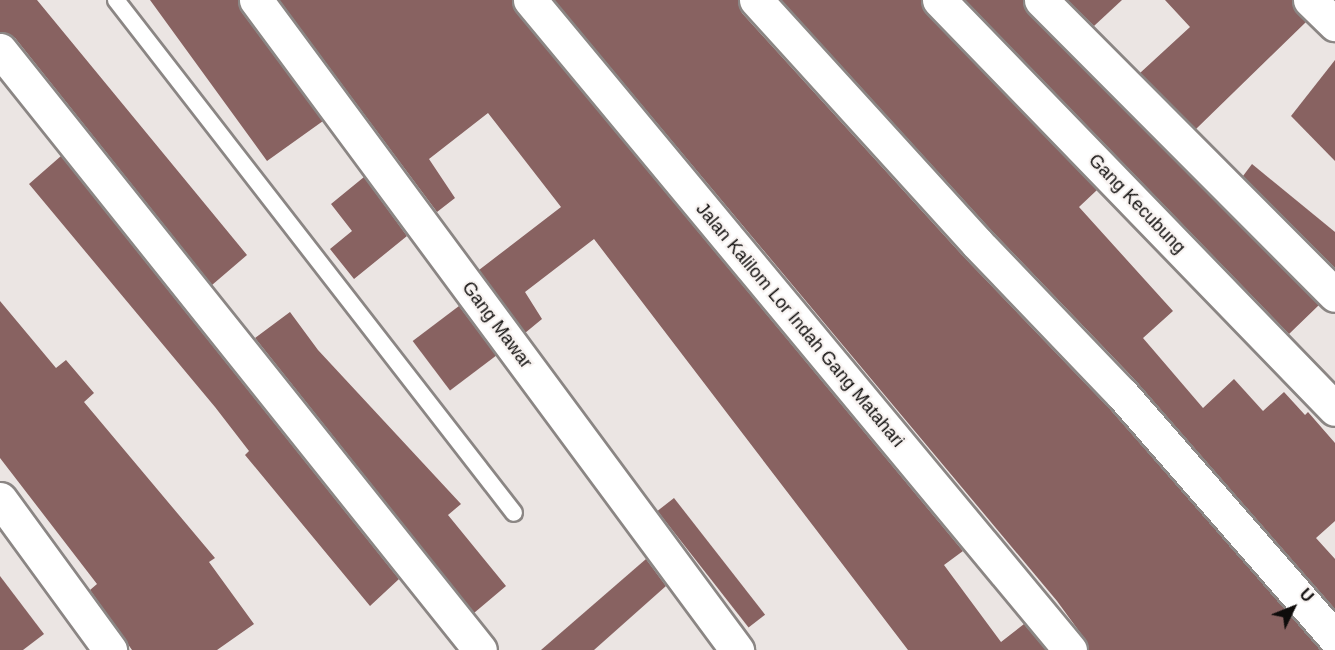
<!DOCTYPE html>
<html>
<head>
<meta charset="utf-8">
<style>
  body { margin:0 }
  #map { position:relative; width:1335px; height:650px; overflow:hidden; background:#ebe5e3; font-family:Helvetica,sans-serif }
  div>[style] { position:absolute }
  .building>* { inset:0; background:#886261; transform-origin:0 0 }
  .roads { filter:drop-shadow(2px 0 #8b8684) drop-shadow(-2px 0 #8b8684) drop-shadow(0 2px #8b8684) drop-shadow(0 -2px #8b8684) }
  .lane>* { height:16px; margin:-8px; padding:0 8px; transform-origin:8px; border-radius:8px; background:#fff }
  .street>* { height:33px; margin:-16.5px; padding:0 16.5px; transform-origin:16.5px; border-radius:16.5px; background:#fff }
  span { translate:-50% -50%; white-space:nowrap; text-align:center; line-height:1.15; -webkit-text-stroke:4.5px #f8f3f1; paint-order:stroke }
  .street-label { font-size:18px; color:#0e0c0b }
  .north { position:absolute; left:1263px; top:578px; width:60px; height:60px; -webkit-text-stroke:4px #f8f3f1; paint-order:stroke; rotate:47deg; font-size:16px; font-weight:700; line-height:24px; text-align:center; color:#0e0c0b }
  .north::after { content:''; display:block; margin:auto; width:21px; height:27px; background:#0e0c0b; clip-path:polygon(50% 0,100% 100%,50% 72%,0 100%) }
</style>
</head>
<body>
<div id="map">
  <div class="building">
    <i style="clip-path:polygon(0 0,37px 0,247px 255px,212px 285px,15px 38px,0 32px)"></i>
    <i style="clip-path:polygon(150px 0,238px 0,241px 11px,323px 121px,267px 161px)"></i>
    <i style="clip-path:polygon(279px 0,512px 0,516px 12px,963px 551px,944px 565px,1001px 642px,1024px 624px,1046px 650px,908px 650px,594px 239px,525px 292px,542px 319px,525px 333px,479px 270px,561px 207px,488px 113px,429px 159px,455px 198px,437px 212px)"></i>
    <i style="clip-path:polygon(554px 0,738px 0,742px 13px,963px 256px,1108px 407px,1321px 650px,1088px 650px,1084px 638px,1057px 601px)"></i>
    <i style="clip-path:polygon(781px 0,921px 0,926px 13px,1097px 190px,1079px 207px,1173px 311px,1143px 338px,1203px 408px,1234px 379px,1263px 411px,1284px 392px,1305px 415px,1308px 412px,1335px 443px,1335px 521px,1316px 538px,1335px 559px,1335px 609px,1136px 381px,991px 230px)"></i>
    <i style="clip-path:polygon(965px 0,1023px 0,1028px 13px,1319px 305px,1289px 334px)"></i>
    <i style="clip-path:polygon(1067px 0,1122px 0,1094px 26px)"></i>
    <i style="clip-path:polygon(1165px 0,1292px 0,1306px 22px,1196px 129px,1140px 73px,1190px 27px)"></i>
    <i style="clip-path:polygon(1335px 60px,1335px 161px,1291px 116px)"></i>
    <i style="clip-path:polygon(61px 156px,399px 579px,370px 606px,245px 455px,249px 451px,215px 407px,29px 184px)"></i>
    <i style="clip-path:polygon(1252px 164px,1335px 232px,1335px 268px,1243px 176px)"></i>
    <i style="clip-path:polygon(364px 177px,407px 236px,354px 279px,330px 249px,352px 231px,331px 204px)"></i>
    <i style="clip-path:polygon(0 301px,56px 368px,66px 360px,94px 393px,84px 402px,215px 558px,209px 562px,254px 624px,217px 650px,132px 650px,90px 590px,97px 584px,0 458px)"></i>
    <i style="left:459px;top:306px;width:62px;height:58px;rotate:53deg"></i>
    <i style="clip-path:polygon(290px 312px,318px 350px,461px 504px,448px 515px,506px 586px,474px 613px,255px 338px)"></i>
    <i style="left:674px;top:498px;width:148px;height:21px;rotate:52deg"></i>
    <i style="clip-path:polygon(646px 559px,666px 586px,594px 650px,541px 650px)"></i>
    <i style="clip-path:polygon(0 576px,44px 634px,23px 650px,0 650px)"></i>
  </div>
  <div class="roads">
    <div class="lane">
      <i style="left:116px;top:0;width:649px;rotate:52.19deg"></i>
    </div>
    <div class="street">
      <i style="left:256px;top:0;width:809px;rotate:53.5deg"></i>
      <i style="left:530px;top:0;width:845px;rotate:50.28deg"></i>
      <i style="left:756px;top:0;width:328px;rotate:47.7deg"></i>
      <i style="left:977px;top:243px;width:209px;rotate:46.2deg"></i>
      <i style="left:1122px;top:394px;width:324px;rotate:48.9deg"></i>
      <i style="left:939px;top:0;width:569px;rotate:45.93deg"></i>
      <i style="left:1041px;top:0;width:416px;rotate:45.1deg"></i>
      <i style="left:1310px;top:0;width:35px;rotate:44deg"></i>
      <i style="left:0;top:50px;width:768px;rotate:51.34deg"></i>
      <i style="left:0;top:499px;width:187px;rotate:53.9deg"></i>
    </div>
  </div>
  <div class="street-label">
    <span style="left:1137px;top:204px;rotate:46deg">Gang Kecubung</span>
    <span style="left:497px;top:325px;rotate:53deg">Gang Mawar</span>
    <span style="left:800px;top:325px;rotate:50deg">Jalan Kalilom Lor Indah Gang Matahari</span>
  </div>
  <div class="north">U</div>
</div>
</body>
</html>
